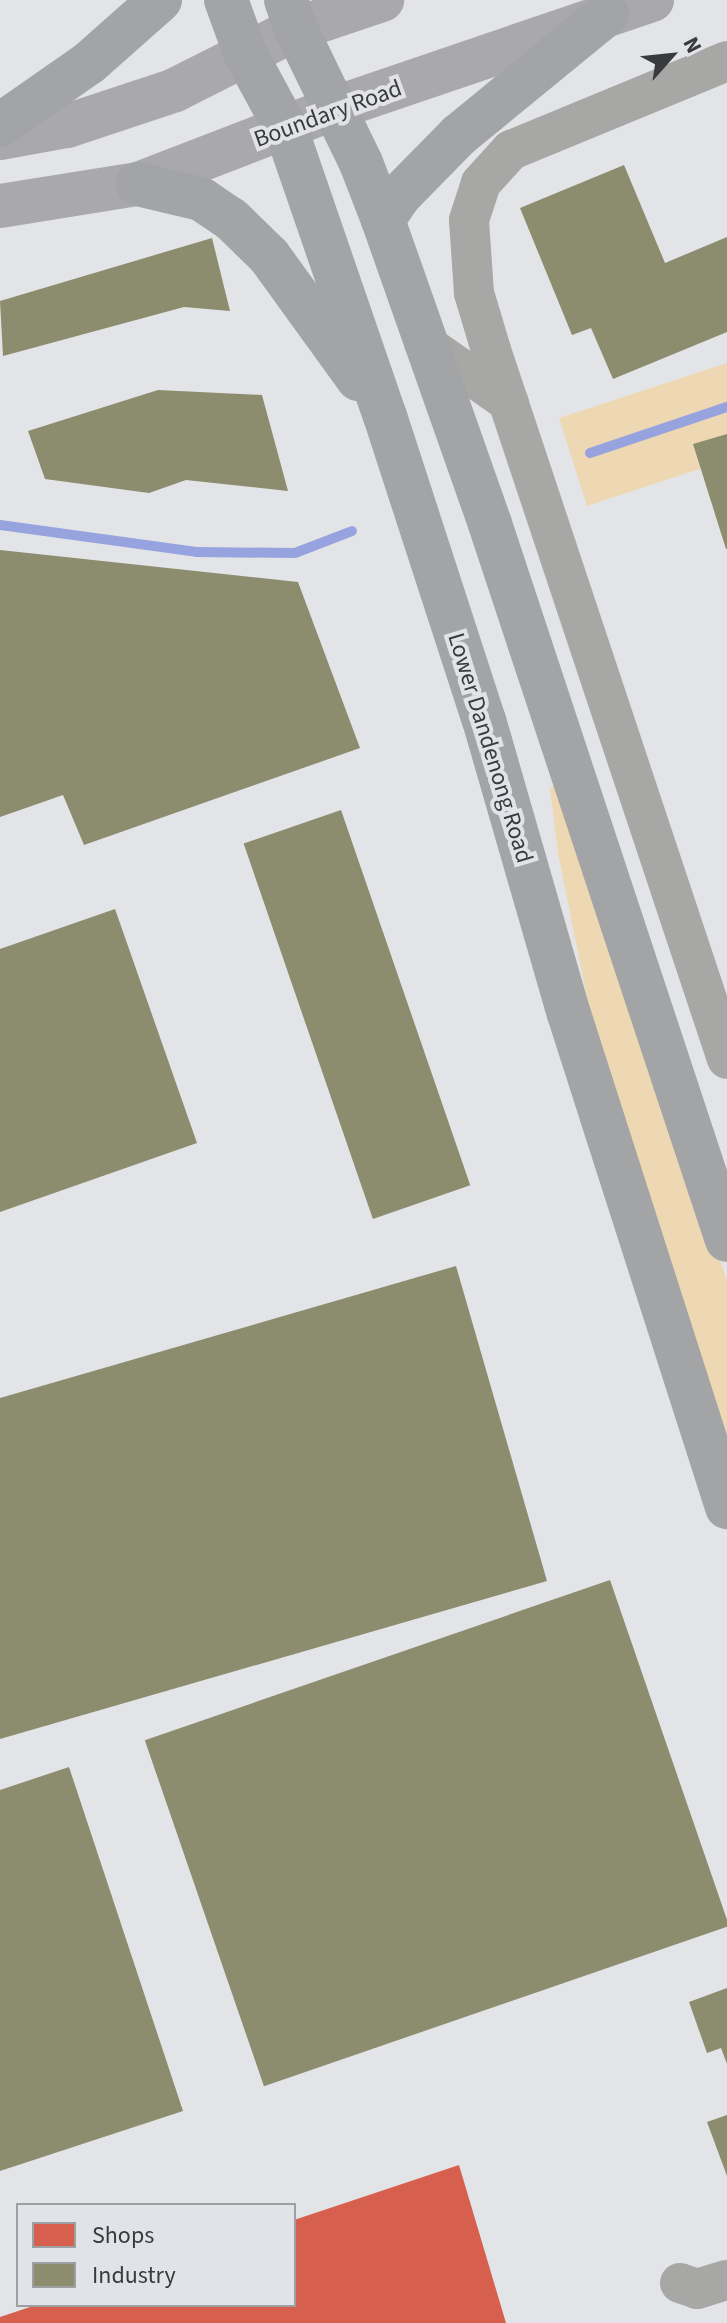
<!DOCTYPE html>
<html>
<head>
<meta charset="utf-8">
<style>
  body { margin:0 }
  #map { position:relative; width:727px; height:2323px; overflow:hidden; background:#e3e4e7; font-family:"Source Sans 3",sans-serif }
  div>[style] { position:absolute }
  .green>* { inset:0; background:#eed8b4 }
  .shops>* { inset:0; background:#d6604d }
  .industry>* { inset:0; background:#8c8c6e; transform-origin:0 0 }
  .stream>* { height:10px; margin:-5px; padding:0 5px; transform-origin:5px; border-radius:5px; background:#97a3df }
  .minor>* { height:40px; margin:-20px; padding:0 20px; transform-origin:20px; border-radius:20px; background:#a7a7a6 }
  .major>* { height:44px; margin:-22px; padding:0 22px; transform-origin:22px; border-radius:22px; background:#a9a8aa }
  .highway>* { height:44px; margin:-22px; padding:0 22px; transform-origin:22px; border-radius:22px; background:#a3a4a5 }
  span { translate:-50% -50%; white-space:nowrap; text-align:center; line-height:1.15; -webkit-text-stroke:8px #e2e3e8; paint-order:stroke }
  .street-label { font-size:24px; color:#393a3b }
  .legend { position:absolute; left:16px; top:2203px; width:280px; height:104px; box-sizing:border-box; background:#e2e3e8; border:2px solid #9e9fa3; margin:0; padding:10px 14px; list-style:none; font-size:24px; color:#393a3b }
  .legend li { display:flex; align-items:center; gap:16px; height:40px }
  .legend b { width:40px; border:2px solid #9e9fa3 }
  .north { position:absolute; left:631px; top:16px; width:80px; height:80px; -webkit-text-stroke:6px #e2e3e8; paint-order:stroke; rotate:63deg; font-size:22px; font-weight:700; line-height:32px; text-align:center; color:#393a3b }
  .north::after { content:''; display:block; margin:auto; width:28px; height:36px; background:#393a3b; clip-path:polygon(50% 0,100% 100%,50% 72%,0 100%) }
</style>
</head>
<body>
<div id="map">
  <div class="green">
    <i style="clip-path:polygon(727px 363px,727px 460px,587px 506px,559px 418px)"></i>
    <i style="clip-path:polygon(553px 786px,558px 787px,615px 943px,727px 1281px,727px 1443px,594px 1033px,558px 853px,550px 789px)"></i>
  </div>
  <div class="shops">
    <i style="clip-path:polygon(459px 2165px,506px 2323px,0 2323px,0 2317px,36px 2305px,294px 2305px,294px 2220px)"></i>
  </div>
  <div class="industry">
    <i style="clip-path:polygon(624px 165px,665px 263px,727px 237px,727px 332px,613px 379px,591px 328px,572px 335px,520px 208px)"></i>
    <i style="clip-path:polygon(212px 238px,230px 311px,184px 307px,3px 356px,0 301px)"></i>
    <i style="clip-path:polygon(158px 390px,262px 395px,288px 491px,186px 480px,149px 493px,45px 479px,28px 431px)"></i>
    <i style="clip-path:polygon(727px 434px,727px 549px,726px 549px,693px 444px)"></i>
    <i style="clip-path:polygon(0 550px,298px 582px,360px 748px,84px 845px,63px 795px,0 817px)"></i>
    <i style="left:341px;top:810px;width:397px;height:103px;rotate:71deg"></i>
    <i style="clip-path:polygon(115px 909px,197px 1143px,0 1212px,0 949px)"></i>
    <i style="clip-path:polygon(456px 1266px,547px 1581px,0 1739px,0 1398px)"></i>
    <i style="left:610px;top:1580px;width:366px;height:492px;rotate:71deg"></i>
    <i style="clip-path:polygon(69px 1767px,183px 2111px,0 2171px,0 1790px)"></i>
    <i style="clip-path:polygon(727px 1988px,727px 2064px,721px 2048px,707px 2053px,689px 2002px)"></i>
    <i style="clip-path:polygon(727px 2115px,727px 2176px,707px 2122px)"></i>
  </div>
  <div class="stream">
    <i style="left:590px;top:453px;width:145px;rotate:-18.6deg"></i>
    <i style="left:0;top:525px;width:198px;rotate:7.8deg"></i>
    <i style="left:196px;top:552px;width:99px;rotate:0.6deg"></i>
    <i style="left:295px;top:553px;width:61px;rotate:-21.1deg"></i>
  </div>
  <div class="minor">
    <i style="left:727px;top:61px;width:234px;rotate:157.6deg"></i>
    <i style="left:511px;top:150px;width:45px;rotate:132.3deg"></i>
    <i style="left:481px;top:183px;width:39px;rotate:108deg"></i>
    <i style="left:469px;top:220px;width:73px;rotate:86.1deg"></i>
    <i style="left:474px;top:293px;width:59px;rotate:73.4deg"></i>
    <i style="left:491px;top:350px;width:747px;rotate:71.59deg"></i>
    <i style="left:424px;top:343px;width:103px;rotate:34.8deg"></i>
    <i style="left:680px;top:2283px;width:18px;rotate:19deg"></i>
    <i style="left:697px;top:2289px;width:31px;rotate:-17deg"></i>
  </div>
  <div class="major">
    <i style="left:0;top:138px;width:68px;rotate:-10.2deg"></i>
    <i style="left:67px;top:126px;width:114px;rotate:-18.4deg"></i>
    <i style="left:175px;top:90px;width:136px;rotate:-26.8deg"></i>
    <i style="left:296px;top:29px;width:91px;rotate:-18.6deg"></i>
    <i style="left:0;top:206px;width:140px;rotate:-9.1deg"></i>
    <i style="left:138px;top:184px;width:211px;rotate:-21.1deg"></i>
    <i style="left:335px;top:108px;width:335px;rotate:-18.8deg"></i>
  </div>
  <div class="highway">
    <i style="left:226px;top:0;width:59px;rotate:70deg"></i>
    <i style="left:246px;top:55px;width:84px;rotate:61.6deg"></i>
    <i style="left:286px;top:129px;width:304px;rotate:71deg"></i>
    <i style="left:385px;top:416px;width:320px;rotate:72deg"></i>
    <i style="left:484px;top:720px;width:306px;rotate:73.9deg"></i>
    <i style="left:569px;top:1014px;width:518px;rotate:72.23deg"></i>
    <i style="left:286px;top:0;width:31px;rotate:71deg"></i>
    <i style="left:296px;top:29px;width:149px;rotate:64.1deg"></i>
    <i style="left:361px;top:163px;width:61px;rotate:68.9deg"></i>
    <i style="left:383px;top:220px;width:322px;rotate:70.6deg"></i>
    <i style="left:490px;top:524px;width:754px;rotate:71.69deg"></i>
    <i style="left:0;top:125px;width:108px;rotate:-34.9deg"></i>
    <i style="left:89px;top:63px;width:95px;rotate:-41.6deg"></i>
    <i style="left:138px;top:184px;width:65px;rotate:13.4deg"></i>
    <i style="left:201px;top:199px;width:36px;rotate:34deg"></i>
    <i style="left:231px;top:219px;width:53px;rotate:44.2deg"></i>
    <i style="left:269px;top:256px;width:152px;rotate:54.1deg"></i>
    <i style="left:383px;top:220px;width:29px;rotate:-56deg"></i>
    <i style="left:399px;top:196px;width:86px;rotate:-45.5deg"></i>
    <i style="left:459px;top:135px;width:191px;rotate:-39.3deg"></i>
  </div>
  <div class="street-label">
    <span style="left:328px;top:114px;rotate:-20deg">Boundary Road</span>
    <span style="left:490px;top:748px;rotate:73deg">Lower Dandenong Road</span>
  </div>
  <ul class="legend">
  <li><b style="height:22px;background:#d6604d"></b>Shops</li>
  <li><b style="height:22px;background:#8c8c6e"></b>Industry</li>
  </ul>
  <div class="north">N</div>
</div>
</body>
</html>
